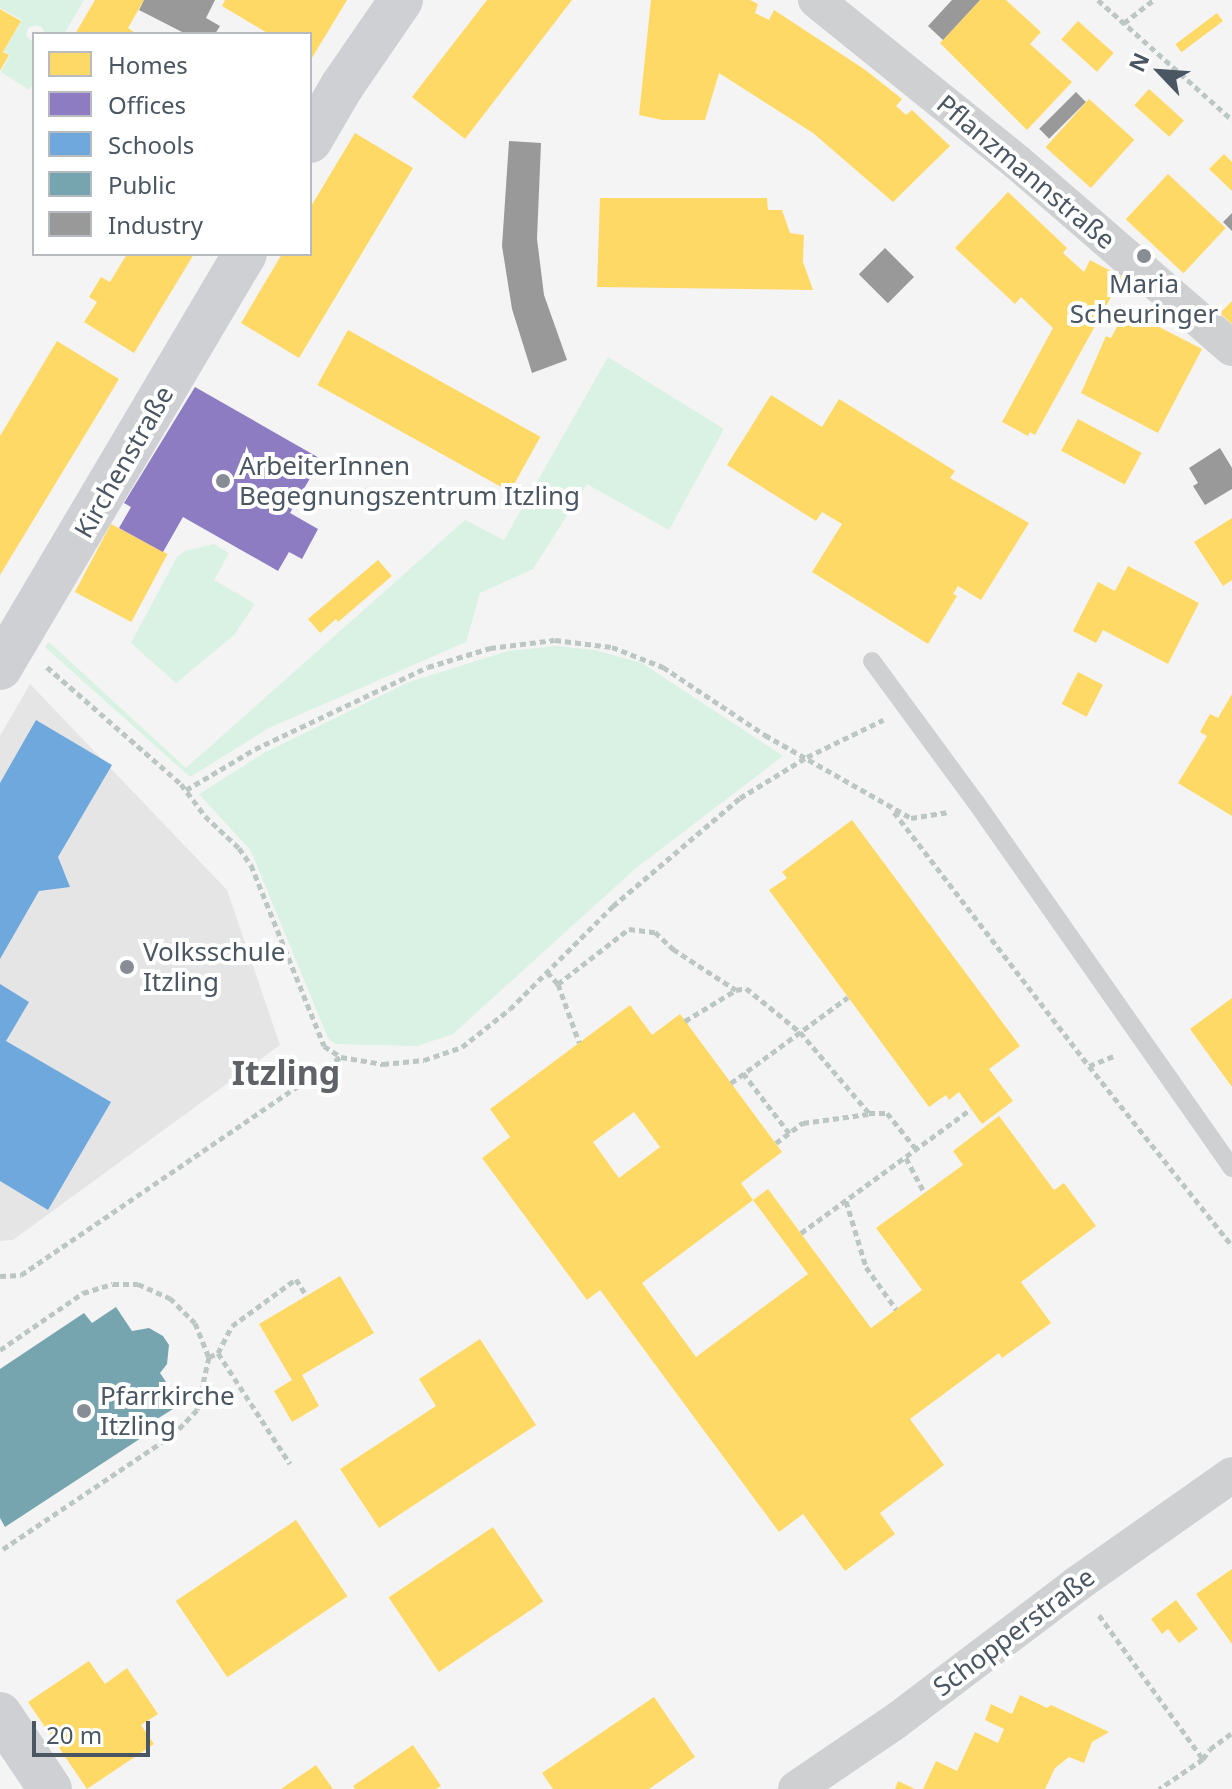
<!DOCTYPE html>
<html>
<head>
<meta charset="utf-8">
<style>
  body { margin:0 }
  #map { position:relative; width:1232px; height:1789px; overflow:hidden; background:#f4f4f4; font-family:"Noto Sans",sans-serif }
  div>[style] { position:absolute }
  .education>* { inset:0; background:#e6e5e6 }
  .green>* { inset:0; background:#d9f2e3 }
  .homes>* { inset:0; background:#ffd966; transform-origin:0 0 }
  .offices>* { inset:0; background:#8e7cc3 }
  .schools>* { inset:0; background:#6fa8dc }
  .public>* { inset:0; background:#76a5af }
  .industry>* { inset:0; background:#999; transform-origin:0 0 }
  .path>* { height:5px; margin-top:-2.5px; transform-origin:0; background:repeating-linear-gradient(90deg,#bcc7c4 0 6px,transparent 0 10px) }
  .lane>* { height:18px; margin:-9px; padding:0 9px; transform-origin:9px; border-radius:9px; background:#ced0d2 }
  .street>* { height:36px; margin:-18px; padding:0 18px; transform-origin:18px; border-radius:18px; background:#ced0d2 }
  .secondary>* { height:44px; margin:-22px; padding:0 22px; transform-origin:22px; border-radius:22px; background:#ced0d4 }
  .dots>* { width:22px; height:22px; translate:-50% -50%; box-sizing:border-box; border:4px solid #fff; border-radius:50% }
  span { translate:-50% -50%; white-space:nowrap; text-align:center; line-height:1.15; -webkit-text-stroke:8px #fff; paint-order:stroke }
  .street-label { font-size:26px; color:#4a5661 }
  .poi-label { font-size:26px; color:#4a5661 }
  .left { translate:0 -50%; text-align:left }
  .district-label { font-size:34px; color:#5f6368; font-weight:700 }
  .legend { position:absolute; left:32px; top:32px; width:280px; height:224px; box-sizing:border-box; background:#fff; border:2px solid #b7bbc0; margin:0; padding:10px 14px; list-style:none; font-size:24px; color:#4a5661 }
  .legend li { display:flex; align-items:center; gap:16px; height:40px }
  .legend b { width:40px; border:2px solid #b7bbc0 }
  .north { position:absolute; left:1120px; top:32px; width:80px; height:80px; -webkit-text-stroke:6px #fff; paint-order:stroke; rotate:295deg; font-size:22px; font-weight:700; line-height:32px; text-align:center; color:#4a5661 }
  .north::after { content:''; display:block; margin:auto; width:28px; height:36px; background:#4a5661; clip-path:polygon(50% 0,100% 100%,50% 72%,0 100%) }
  .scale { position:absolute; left:32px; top:1721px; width:118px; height:36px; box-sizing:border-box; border:4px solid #4a5661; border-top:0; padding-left:10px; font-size:24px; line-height:28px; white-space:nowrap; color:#4a5661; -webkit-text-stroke:6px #fff; paint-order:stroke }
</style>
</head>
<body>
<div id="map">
  <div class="education">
    <i style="clip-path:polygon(30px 684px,227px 890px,280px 1045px,13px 1240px,0 1241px,0 736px)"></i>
  </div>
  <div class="green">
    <i style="clip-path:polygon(0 0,84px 0,64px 34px,45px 34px,42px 27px,35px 25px,28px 28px,26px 36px,34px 43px,34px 82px,29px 90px,1px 72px,10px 55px,4px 51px,22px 20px,0 8px)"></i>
    <i style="clip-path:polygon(608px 357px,724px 429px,669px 530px,587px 484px,533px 569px,480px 593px,466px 642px,269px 728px,190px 777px,45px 647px,49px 642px,186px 768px,465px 520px,504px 540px)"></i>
    <i style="clip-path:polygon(214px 544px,229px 553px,214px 580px,255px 604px,234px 635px,176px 683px,131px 643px,177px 557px,185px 551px)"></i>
    <i style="clip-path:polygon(556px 646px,594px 650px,642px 663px,783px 756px,636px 868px,453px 1034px,417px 1046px,335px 1044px,328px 1038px,251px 851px,199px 794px,264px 753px,409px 682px,508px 651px)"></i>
  </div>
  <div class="homes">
    <i style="clip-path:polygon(95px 0,144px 0,128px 28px,137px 34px,75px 34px)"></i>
    <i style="clip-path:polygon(225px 0,347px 0,310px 61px,310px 34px,269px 34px,222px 6px)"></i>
    <i style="clip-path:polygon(487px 0,572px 0,465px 139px,412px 97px)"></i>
    <i style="clip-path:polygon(651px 0,750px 0,758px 4px,755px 13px,769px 20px,774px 10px,864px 69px,902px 99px,896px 106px,906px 115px,912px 110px,950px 146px,893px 202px,813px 133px,719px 73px,705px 120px,662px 120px,639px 115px)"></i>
    <i style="clip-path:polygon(980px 0,1006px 0,1041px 32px,1030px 44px,1072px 82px,1027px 130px,940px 43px)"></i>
    <i style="clip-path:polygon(0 9px,21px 21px,3px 52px,9px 55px,0 71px)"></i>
    <i style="left:1217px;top:13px;width:10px;height:52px;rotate:53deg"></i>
    <i style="left:1078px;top:21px;width:48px;height:25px;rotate:42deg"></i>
    <i style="left:1149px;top:89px;width:47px;height:22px;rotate:42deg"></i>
    <i style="left:1089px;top:99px;width:61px;height:65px;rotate:42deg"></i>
    <i style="clip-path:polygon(355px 133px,413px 168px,299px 358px,241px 323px,282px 254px,310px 254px,310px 208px)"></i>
    <i style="clip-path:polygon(1224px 154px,1232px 162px,1232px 191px,1209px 169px)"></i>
    <i style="left:1168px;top:174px;width:79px;height:62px;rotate:43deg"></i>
    <i style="clip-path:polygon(1008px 192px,1067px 248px,1063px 253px,1084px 272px,1090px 260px,1122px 277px,1035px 435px,1030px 432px,1028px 436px,1002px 422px,1053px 328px,1021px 297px,1015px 304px,955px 248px)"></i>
    <i style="clip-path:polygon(600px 198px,767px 198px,768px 210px,782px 210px,790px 233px,804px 235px,803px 262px,813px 290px,597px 287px)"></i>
    <i style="clip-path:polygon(127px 254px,194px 254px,134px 353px,84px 322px,97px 302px,89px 297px,101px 277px,110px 282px)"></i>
    <i style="clip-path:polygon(1232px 301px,1232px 324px,1220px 313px)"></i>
    <i style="clip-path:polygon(1126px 310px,1202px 349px,1158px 433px,1081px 393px,1106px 336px,1111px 338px)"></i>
    <i style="left:348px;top:330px;width:220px;height:63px;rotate:29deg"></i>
    <i style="clip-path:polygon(57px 341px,119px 379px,0 575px,0 436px)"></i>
    <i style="clip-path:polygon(771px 395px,822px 427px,839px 399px,955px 471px,950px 478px,1029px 523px,981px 600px,958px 586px,953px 594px,957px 596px,928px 644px,812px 572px,842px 524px,822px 512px,816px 521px,727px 465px)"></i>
    <i style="left:1078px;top:419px;width:72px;height:36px;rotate:28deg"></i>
    <i style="clip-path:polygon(1232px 518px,1232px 580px,1223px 586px,1194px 542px)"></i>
    <i style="left:111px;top:524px;width:64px;height:77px;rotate:28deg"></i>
    <i style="clip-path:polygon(378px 560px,392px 576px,338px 622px,336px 619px,320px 633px,308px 619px)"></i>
    <i style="clip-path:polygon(1128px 566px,1199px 603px,1168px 664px,1103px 630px,1096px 643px,1073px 631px,1098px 582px,1115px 591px)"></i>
    <i style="left:1078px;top:672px;width:28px;height:36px;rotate:27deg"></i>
    <i style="clip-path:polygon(1232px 694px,1232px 816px,1178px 783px,1207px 736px,1200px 732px,1210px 714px,1218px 718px)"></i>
    <i style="clip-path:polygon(852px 820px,1020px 1046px,989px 1069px,1013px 1101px,982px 1124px,959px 1092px,949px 1100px,946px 1095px,929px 1107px,769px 890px,787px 878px,782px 872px)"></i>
    <i style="clip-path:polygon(1232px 998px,1232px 1087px,1190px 1029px)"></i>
    <i style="clip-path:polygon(evenodd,630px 1005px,652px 1035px,680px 1014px,782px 1152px,741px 1183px,753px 1200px,642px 1283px,696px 1357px,808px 1274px,753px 1200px,768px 1189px,871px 1328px,922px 1290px,876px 1228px,963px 1165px,953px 1151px,999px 1116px,1054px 1190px,1064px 1183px,1096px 1226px,1021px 1282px,1051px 1323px,1002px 1358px,999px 1353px,910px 1419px,944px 1465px,880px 1513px,895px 1534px,845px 1571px,803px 1514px,779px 1532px,600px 1290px,587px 1300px,482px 1158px,510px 1137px,490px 1109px,630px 1005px,634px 1112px,660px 1147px,619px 1178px,593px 1142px,634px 1112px)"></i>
    <i style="clip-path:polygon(340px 1276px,374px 1333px,302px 1375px,319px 1406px,292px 1422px,274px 1391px,292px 1380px,259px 1324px)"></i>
    <i style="clip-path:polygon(480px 1339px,536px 1425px,379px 1528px,340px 1469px,436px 1406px,419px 1379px)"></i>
    <i style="left:296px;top:1520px;width:92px;height:145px;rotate:56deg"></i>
    <i style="left:493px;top:1527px;width:90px;height:126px;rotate:56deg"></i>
    <i style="clip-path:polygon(1232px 1569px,1232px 1644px,1196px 1594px)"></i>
    <i style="clip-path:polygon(1176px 1600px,1198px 1629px,1179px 1643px,1168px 1629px,1162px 1634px,1151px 1619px)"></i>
    <i style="clip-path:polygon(89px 1661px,105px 1684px,127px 1668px,158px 1714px,141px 1725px,154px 1744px,87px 1789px,28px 1702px)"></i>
    <i style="clip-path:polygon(1020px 1695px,1047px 1708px,1051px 1705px,1109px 1732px,1092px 1742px,1084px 1763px,1069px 1757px,1055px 1768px,1045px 1789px,923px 1789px,936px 1761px,957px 1771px,975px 1732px,998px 1743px,1004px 1729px,985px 1720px,991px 1704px,1012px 1714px)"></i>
    <i style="clip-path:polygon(654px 1697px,695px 1757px,649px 1789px,553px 1789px,542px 1773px)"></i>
    <i style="clip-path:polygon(413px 1745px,441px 1786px,436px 1789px,355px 1789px,353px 1786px)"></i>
    <i style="clip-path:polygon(316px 1765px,333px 1789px,281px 1789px)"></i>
    <i style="clip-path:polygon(898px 1781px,915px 1789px,895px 1789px)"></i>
  </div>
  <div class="offices">
    <i style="clip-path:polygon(195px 387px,321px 459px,290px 513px,318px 529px,302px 559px,289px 552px,278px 571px,183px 517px,163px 552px,119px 528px,131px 507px,124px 503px)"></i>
  </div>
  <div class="schools">
    <i style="clip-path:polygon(36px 720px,112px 765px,58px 857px,70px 887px,39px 891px,0 959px,0 783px)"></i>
    <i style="clip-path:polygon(0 984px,29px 1002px,6px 1041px,111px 1102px,48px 1210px,0 1181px)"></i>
  </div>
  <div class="public">
    <i style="clip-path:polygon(116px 1307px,132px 1331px,149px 1328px,163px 1336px,169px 1345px,167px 1364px,160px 1373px,181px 1404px,157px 1419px,161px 1425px,5px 1527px,0 1518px,0 1369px,84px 1313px,92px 1323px)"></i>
  </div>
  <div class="industry">
    <i style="clip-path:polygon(144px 0,215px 0,206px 18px,220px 26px,215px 34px,186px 34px,139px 10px)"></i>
    <i style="clip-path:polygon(952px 0,980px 0,943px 40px,928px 26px)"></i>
    <i style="left:1076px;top:92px;width:14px;height:52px;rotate:45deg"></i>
    <i style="clip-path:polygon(509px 141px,541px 143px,537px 239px,544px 295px,567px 360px,532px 373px,512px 309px,502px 246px)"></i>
    <i style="clip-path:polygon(1232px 213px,1232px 231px,1223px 222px)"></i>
    <i style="left:885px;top:248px;width:41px;height:37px;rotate:45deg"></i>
    <i style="clip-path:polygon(1220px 448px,1232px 468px,1232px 489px,1205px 505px,1193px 486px,1198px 483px,1189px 468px)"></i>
  </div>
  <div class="path">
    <i style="left:1098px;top:0;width:180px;rotate:41.8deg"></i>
    <i style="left:1124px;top:23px;width:37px;rotate:-38deg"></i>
    <i style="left:47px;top:667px;width:178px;rotate:41.1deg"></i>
    <i style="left:181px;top:784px;width:40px;rotate:53deg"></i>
    <i style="left:205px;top:816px;width:47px;rotate:43.3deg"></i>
    <i style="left:239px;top:848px;width:21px;rotate:55deg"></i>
    <i style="left:251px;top:865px;width:195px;rotate:68deg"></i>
    <i style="left:324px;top:1046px;width:20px;rotate:33deg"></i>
    <i style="left:341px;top:1057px;width:43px;rotate:9.5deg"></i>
    <i style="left:383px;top:1064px;width:41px;rotate:-5.6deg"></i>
    <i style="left:424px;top:1060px;width:40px;rotate:-18.9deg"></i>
    <i style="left:462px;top:1047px;width:61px;rotate:-38.4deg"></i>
    <i style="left:510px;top:1009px;width:146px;rotate:-45deg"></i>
    <i style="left:613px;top:906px;width:167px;rotate:-40.4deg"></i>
    <i style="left:740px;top:798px;width:79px;rotate:-31.5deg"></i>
    <i style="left:807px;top:757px;width:85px;rotate:-26deg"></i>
    <i style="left:186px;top:790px;width:80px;rotate:-30.7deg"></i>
    <i style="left:255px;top:749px;width:191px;rotate:-25.4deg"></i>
    <i style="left:428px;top:667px;width:65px;rotate:-17deg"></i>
    <i style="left:490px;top:648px;width:65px;rotate:-7deg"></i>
    <i style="left:555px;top:640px;width:57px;rotate:7deg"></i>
    <i style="left:612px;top:647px;width:55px;rotate:21.4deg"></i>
    <i style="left:663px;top:667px;width:123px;rotate:33.7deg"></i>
    <i style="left:765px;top:735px;width:168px;rotate:29.6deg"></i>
    <i style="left:911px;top:818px;width:38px;rotate:-9deg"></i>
    <i style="left:894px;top:812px;width:320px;rotate:52.5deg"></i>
    <i style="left:1089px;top:1066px;width:29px;rotate:-22deg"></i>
    <i style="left:547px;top:972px;width:16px;rotate:47deg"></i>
    <i style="left:558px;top:984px;width:90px;rotate:-37.8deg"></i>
    <i style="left:629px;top:929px;width:26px;rotate:7deg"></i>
    <i style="left:655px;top:932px;width:25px;rotate:43deg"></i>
    <i style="left:673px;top:949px;width:75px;rotate:33.1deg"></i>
    <i style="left:558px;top:984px;width:62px;rotate:70.1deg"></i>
    <i style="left:685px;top:1021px;width:60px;rotate:-31.3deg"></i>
    <i style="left:736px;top:990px;width:10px;rotate:-11deg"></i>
    <i style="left:746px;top:988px;width:70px;rotate:39.2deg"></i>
    <i style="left:800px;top:1032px;width:106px;rotate:49.6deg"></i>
    <i style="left:869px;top:1113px;width:18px"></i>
    <i style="left:887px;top:1113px;width:48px;rotate:51deg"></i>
    <i style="left:1089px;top:1066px;width:230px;rotate:51.5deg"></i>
    <i style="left:743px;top:1073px;width:76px;rotate:52.5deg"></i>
    <i style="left:731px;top:1083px;width:145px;rotate:-36.3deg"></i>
    <i style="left:776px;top:1143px;width:34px;rotate:-37deg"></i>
    <i style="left:803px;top:1123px;width:66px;rotate:-7.9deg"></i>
    <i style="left:906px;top:1158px;width:40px;rotate:62deg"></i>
    <i style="left:846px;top:1201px;width:69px;rotate:73.1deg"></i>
    <i style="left:866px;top:1267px;width:52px;rotate:54.5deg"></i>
    <i style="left:801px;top:1233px;width:210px;rotate:-36.1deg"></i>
    <i style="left:0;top:1276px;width:21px;rotate:-3deg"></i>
    <i style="left:21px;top:1275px;width:387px;rotate:-34.3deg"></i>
    <i style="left:0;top:1350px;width:101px;rotate:-34.5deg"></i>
    <i style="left:83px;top:1293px;width:31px;rotate:-17deg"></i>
    <i style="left:113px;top:1284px;width:25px"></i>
    <i style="left:138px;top:1284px;width:35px;rotate:24deg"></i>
    <i style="left:170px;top:1298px;width:35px;rotate:45deg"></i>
    <i style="left:195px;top:1323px;width:37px;rotate:68deg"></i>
    <i style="left:209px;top:1357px;width:54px;rotate:102.8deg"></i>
    <i style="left:197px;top:1410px;width:33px;rotate:134deg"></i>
    <i style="left:174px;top:1434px;width:210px;rotate:146.1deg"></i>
    <i style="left:218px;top:1353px;width:132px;rotate:57deg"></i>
    <i style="left:209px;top:1357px;width:10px;rotate:-24deg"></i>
    <i style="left:218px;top:1353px;width:30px;rotate:-63deg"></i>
    <i style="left:232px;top:1326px;width:79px;rotate:-36.3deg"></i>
    <i style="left:296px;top:1279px;width:19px;rotate:58deg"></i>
    <i style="left:1099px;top:1615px;width:178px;rotate:54.2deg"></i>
    <i style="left:1203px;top:1759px;width:53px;rotate:145.7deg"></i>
    <i style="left:1203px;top:1759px;width:12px;rotate:-55deg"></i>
    <i style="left:1210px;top:1749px;width:27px;rotate:-36deg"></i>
  </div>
  <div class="lane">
    <i style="left:872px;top:661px;width:174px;rotate:53.7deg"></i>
    <i style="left:975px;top:801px;width:448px;rotate:55deg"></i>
  </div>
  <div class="street">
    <i style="left:816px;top:0;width:258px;rotate:38.9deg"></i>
    <i style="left:1017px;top:162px;width:284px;rotate:40.9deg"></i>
    <i style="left:796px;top:1789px;width:121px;rotate:-34.2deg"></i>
    <i style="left:896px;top:1721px;width:227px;rotate:-37.1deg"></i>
    <i style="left:1077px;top:1584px;width:189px;rotate:-35.1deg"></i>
  </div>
  <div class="secondary">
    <i style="left:310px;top:141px;width:64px;rotate:-59.8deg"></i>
    <i style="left:342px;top:86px;width:104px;rotate:-55.5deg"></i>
    <i style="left:0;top:668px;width:481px;rotate:-59.4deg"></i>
    <i style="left:0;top:1714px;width:90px;rotate:56.3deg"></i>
  </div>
  <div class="dots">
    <i style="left:1144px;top:256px;background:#868d94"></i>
    <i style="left:223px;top:481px;background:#868d94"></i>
    <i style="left:127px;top:967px;background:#868d94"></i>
    <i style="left:84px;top:1411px;background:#868d94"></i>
  </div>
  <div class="street-label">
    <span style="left:1026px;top:172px;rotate:40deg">Pflanzmannstraße</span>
    <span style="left:124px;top:462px;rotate:-60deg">Kirchenstraße</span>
    <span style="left:1014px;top:1632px;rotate:-37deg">Schopperstraße</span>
  </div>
  <div class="poi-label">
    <span style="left:1144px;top:299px">Maria<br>Scheuringer</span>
    <span class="left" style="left:239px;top:481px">ArbeiterInnen<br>Begegnungszentrum Itzling</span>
    <span class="left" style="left:143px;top:967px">Volksschule<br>Itzling</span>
    <span class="left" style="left:100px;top:1411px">Pfarrkirche<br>Itzling</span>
  </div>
  <div class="district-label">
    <span style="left:286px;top:1073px">Itzling</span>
  </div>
  <ul class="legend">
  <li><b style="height:22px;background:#ffd966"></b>Homes</li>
  <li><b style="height:22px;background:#8e7cc3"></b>Offices</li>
  <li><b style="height:22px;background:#6fa8dc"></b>Schools</li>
  <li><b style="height:22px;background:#76a5af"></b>Public</li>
  <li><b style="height:22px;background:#999"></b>Industry</li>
  </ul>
  <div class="north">N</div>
  <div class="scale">20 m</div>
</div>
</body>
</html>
